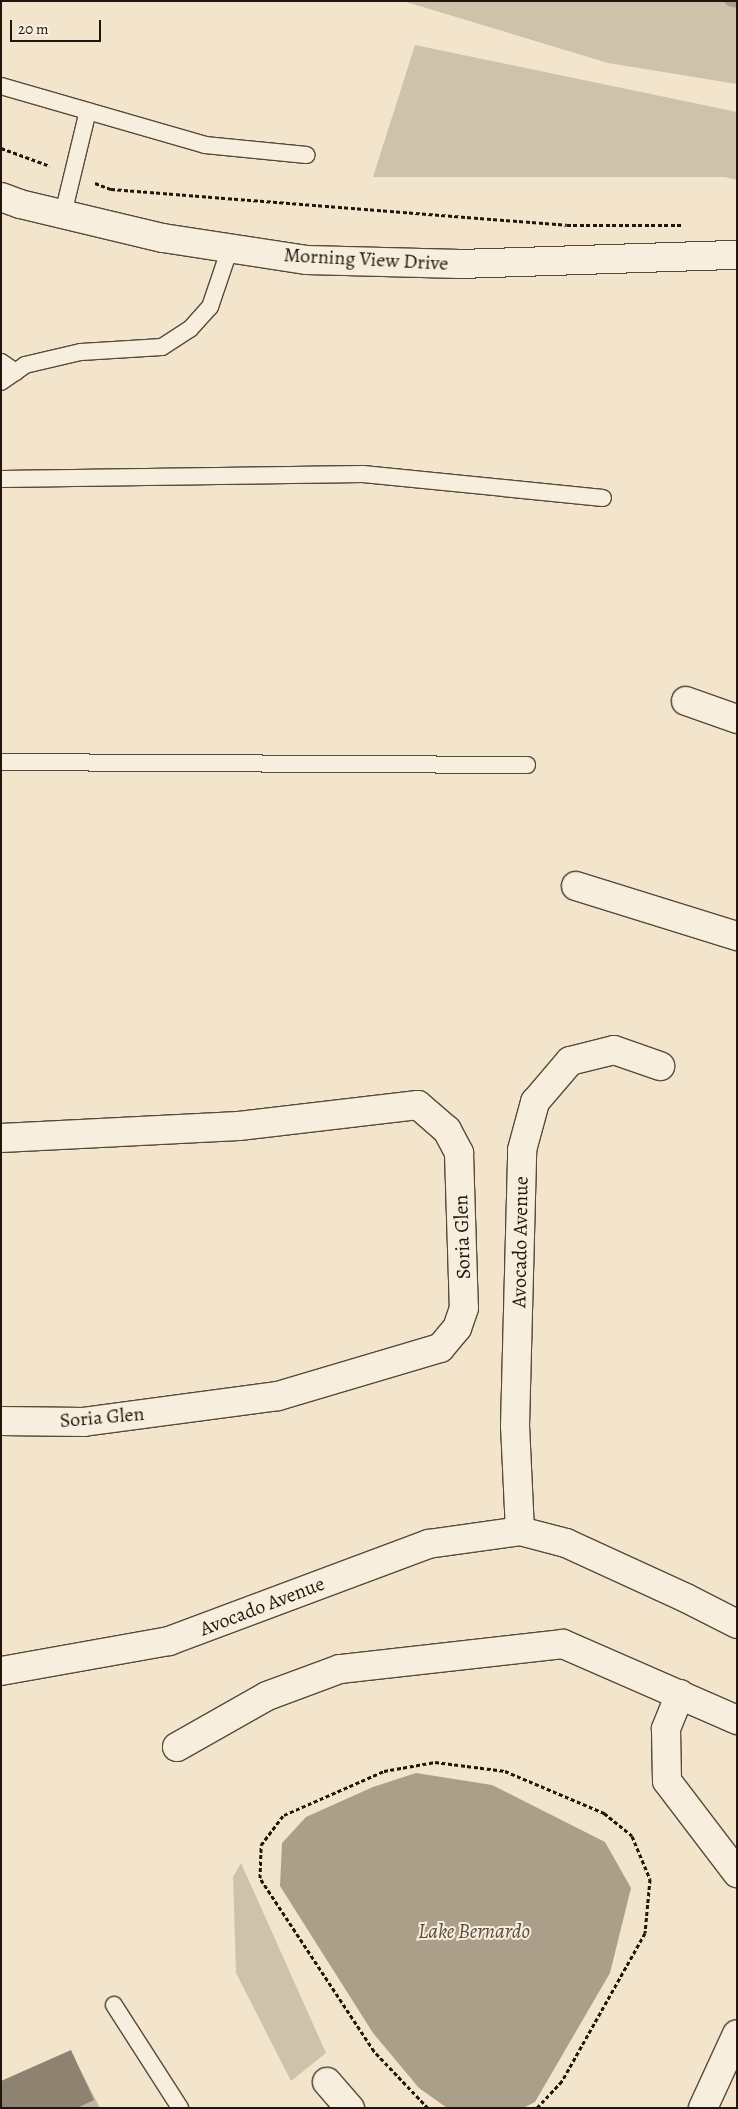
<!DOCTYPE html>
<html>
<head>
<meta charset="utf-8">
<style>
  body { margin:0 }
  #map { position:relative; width:738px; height:2109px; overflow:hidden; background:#f3e5cb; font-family:Alegreya,serif }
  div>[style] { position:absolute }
  .green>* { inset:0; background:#cfc2ab }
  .water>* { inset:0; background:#ac9f8a }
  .shadow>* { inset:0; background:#0003 }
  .stream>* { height:9px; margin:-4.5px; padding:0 4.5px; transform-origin:4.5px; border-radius:4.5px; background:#ac9f8a }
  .building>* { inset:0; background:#8e8270 }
  .path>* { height:3px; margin-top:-1.5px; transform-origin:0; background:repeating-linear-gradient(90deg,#21160d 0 4px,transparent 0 6.5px) }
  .roads { filter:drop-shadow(1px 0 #564a3c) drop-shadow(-1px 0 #564a3c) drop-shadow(0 1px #564a3c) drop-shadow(0 -1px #564a3c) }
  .service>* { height:16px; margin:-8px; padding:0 8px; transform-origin:8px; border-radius:8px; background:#f7eedd }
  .minor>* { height:28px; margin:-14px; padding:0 14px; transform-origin:14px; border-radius:14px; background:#f7eedd }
  .tertiary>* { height:28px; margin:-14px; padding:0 14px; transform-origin:14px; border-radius:14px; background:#f7eedd }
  span { translate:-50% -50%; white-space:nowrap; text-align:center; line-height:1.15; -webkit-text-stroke:4px #f7eedd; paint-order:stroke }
  .street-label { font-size:20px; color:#21160d }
  .water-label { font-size:21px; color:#594d3f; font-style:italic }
  .frame { position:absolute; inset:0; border:2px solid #21160d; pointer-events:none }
  .scale { position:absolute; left:10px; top:20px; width:91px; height:22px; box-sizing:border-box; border:2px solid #21160d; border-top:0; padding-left:6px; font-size:15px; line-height:18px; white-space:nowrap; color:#21160d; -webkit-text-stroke:4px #f7eedd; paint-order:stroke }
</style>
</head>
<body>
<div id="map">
  <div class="green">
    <i style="clip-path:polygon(403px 1px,737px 1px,737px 84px,608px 63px)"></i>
    <i style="clip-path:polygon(415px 45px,737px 112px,737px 180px,725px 177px,373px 177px)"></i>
    <i style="clip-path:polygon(241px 1863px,326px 2053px,291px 2081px,236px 1973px,233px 1877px)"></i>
  </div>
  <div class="water">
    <i style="clip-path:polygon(416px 1773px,492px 1785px,605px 1842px,631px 1888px,610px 1973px,535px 2102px,523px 2108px,447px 2108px,419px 2088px,373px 2033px,280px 1886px,282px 1843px,306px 1817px,373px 1787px)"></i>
  </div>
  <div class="shadow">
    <i style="clip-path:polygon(71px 2052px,100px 2108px,1px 2108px)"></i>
  </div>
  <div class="stream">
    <i style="left:729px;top:1px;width:8px;rotate:14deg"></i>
  </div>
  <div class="building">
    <i style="clip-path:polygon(71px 2050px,94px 2100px,77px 2108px,1px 2108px,1px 2081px)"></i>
  </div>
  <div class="path">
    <i style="left:1px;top:148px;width:52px;rotate:20.2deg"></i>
    <i style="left:95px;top:183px;width:17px;rotate:21deg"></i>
    <i style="left:111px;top:189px;width:457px;rotate:4.5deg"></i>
    <i style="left:567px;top:225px;width:117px"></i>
    <i style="left:428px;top:2108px;width:79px;rotate:-133.5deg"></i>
    <i style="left:374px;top:2051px;width:207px;rotate:-123.4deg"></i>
    <i style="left:260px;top:1878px;width:33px;rotate:-88deg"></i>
    <i style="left:261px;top:1845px;width:38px;rotate:-53deg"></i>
    <i style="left:284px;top:1815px;width:109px;rotate:-23.7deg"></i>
    <i style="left:384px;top:1771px;width:52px;rotate:-10deg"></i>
    <i style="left:435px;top:1762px;width:71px;rotate:7.3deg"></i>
    <i style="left:505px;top:1771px;width:108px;rotate:23deg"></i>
    <i style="left:604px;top:1813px;width:36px;rotate:39deg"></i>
    <i style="left:632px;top:1836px;width:47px;rotate:67.3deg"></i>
    <i style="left:650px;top:1879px;width:54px;rotate:95.3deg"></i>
    <i style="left:645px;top:1933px;width:170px;rotate:119.3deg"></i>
    <i style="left:562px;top:2081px;width:37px;rotate:133deg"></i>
  </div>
  <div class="roads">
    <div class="service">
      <i style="left:1px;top:86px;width:212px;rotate:16.1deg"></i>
      <i style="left:205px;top:145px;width:102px;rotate:5.6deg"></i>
      <i style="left:63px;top:214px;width:106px;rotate:-76.4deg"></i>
      <i style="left:1px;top:362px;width:18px;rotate:34deg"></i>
      <i style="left:1px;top:382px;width:29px;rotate:-35deg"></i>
      <i style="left:25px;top:365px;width:57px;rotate:-13.1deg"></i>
      <i style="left:81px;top:352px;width:81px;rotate:-3.5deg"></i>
      <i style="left:162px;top:347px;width:33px;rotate:-33deg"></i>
      <i style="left:190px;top:329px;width:30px;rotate:-48deg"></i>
      <i style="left:210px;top:307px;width:62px;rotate:-71.3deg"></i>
      <i style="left:1px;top:479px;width:362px;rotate:-0.8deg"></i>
      <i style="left:363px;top:474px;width:241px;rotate:5.7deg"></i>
      <i style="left:1px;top:762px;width:526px;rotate:0.33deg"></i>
      <i style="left:114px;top:2005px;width:122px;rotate:57.3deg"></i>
    </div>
    <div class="minor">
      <i style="left:686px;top:701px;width:54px;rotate:19.4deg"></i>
      <i style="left:576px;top:886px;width:169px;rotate:17.3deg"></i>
      <i style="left:1px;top:1138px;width:238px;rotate:-2.9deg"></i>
      <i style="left:239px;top:1126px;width:180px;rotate:-6.7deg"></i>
      <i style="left:418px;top:1105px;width:38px;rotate:41deg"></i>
      <i style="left:447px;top:1130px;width:26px;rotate:62deg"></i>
      <i style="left:459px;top:1153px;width:155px;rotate:88.2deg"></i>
      <i style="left:464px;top:1308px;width:21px;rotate:109deg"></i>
      <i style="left:457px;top:1328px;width:26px;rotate:130deg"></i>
      <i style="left:440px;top:1348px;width:169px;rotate:163.5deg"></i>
      <i style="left:278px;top:1396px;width:196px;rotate:172.4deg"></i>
      <i style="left:84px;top:1422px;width:83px;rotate:-179.3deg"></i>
      <i style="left:520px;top:1531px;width:105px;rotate:-92.7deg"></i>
      <i style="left:515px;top:1426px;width:276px;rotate:-88.5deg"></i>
      <i style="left:522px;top:1150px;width:50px;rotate:-74.8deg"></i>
      <i style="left:535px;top:1102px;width:54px;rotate:-49.5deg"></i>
      <i style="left:570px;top:1061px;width:45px;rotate:-14deg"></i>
      <i style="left:614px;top:1050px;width:49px;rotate:19.2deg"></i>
      <i style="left:1px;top:1671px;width:171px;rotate:-10.1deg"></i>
      <i style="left:169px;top:1641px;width:277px;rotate:-20.5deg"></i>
      <i style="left:428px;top:1544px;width:93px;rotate:-8deg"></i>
      <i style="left:520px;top:1531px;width:48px;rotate:14.6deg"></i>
      <i style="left:566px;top:1543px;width:132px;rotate:24.6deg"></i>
      <i style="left:686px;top:1598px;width:57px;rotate:27deg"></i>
      <i style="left:680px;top:1694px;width:38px;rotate:112deg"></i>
      <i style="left:666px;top:1729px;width:52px;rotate:88.9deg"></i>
      <i style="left:667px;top:1781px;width:116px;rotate:52.7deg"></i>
      <i style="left:177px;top:1747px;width:103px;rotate:-29.5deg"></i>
      <i style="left:267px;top:1696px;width:78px;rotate:-20.3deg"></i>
      <i style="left:340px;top:1669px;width:224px;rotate:-6.4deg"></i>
      <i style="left:563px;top:1644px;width:190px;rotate:23.6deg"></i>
      <i style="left:327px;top:2082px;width:35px;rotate:49deg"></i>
      <i style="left:703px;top:2108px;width:81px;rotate:-65.3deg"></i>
    </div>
    <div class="tertiary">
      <i style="left:1px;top:197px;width:20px;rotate:20deg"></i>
      <i style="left:20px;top:204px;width:147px;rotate:13.4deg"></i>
      <i style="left:163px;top:238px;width:146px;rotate:8.7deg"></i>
      <i style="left:307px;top:260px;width:153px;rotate:1.5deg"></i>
      <i style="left:460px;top:264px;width:277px;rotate:-1.9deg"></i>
    </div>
  </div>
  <div class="street-label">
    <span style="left:366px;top:259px;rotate:3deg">Morning View Drive</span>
    <span style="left:462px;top:1237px;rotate:-92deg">Soria Glen</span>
    <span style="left:520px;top:1242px;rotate:-89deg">Avocado Avenue</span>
    <span style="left:102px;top:1417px;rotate:-5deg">Soria Glen</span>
    <span style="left:262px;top:1606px;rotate:-21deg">Avocado Avenue</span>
  </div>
  <div class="water-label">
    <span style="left:474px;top:1931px">Lake Bernardo</span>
  </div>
  <div class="frame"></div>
  <div class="scale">20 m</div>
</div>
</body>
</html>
